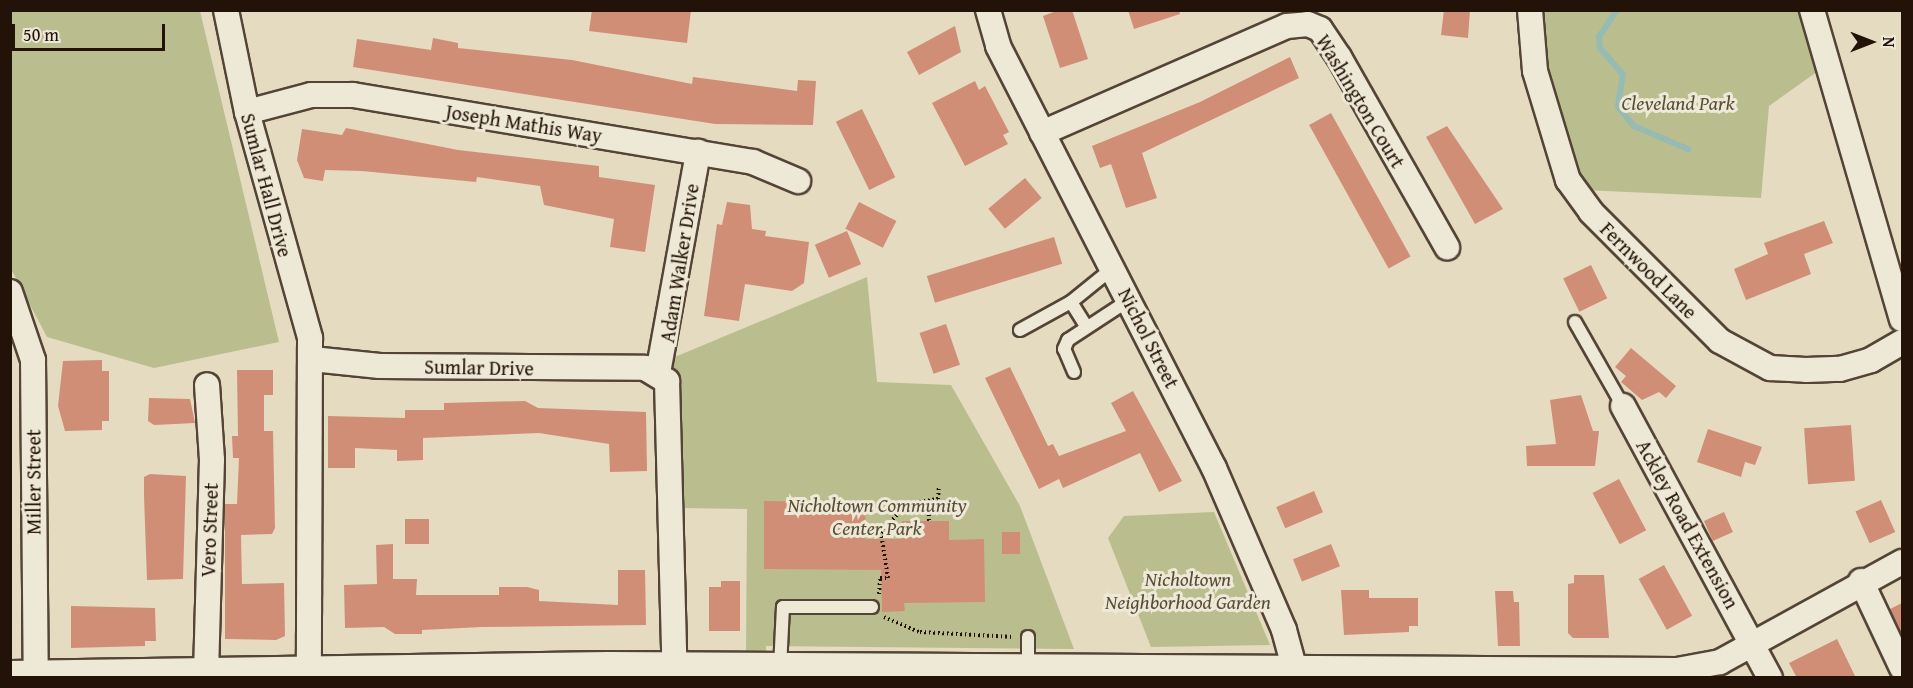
<!DOCTYPE html>
<html>
<head>
<meta charset="utf-8">
<style>
  body { margin:0 }
  #map { position:relative; width:1913px; height:688px; overflow:hidden; background:#e5dbc0; font-family:"Gentium Book Plus",serif }
  div>[style] { position:absolute }
  .green>* { inset:0; background:#babe8e }
  .stream>* { height:6px; margin:-3px; padding:0 3px; transform-origin:3px; border-radius:3px; background:#96bbb2 }
  .building>* { inset:0; background:#d18e76; transform-origin:0 0 }
  .path>* { height:4px; margin-top:-2px; transform-origin:0; background:repeating-linear-gradient(90deg,#231208 0 1.5px,transparent 0 4.5px) }
  .roads { filter:drop-shadow(2px 0 #544436) drop-shadow(-2px 0 #544436) drop-shadow(0 2px #544436) drop-shadow(0 -2px #544436) }
  .service>* { height:12px; margin:-6px; padding:0 6px; transform-origin:6px; border-radius:6px; background:#eee8d6 }
  .minor>* { height:24px; margin:-12px; padding:0 12px; transform-origin:12px; border-radius:12px; background:#eee8d6 }
  span { translate:-50% -50%; white-space:nowrap; text-align:center; line-height:1.15; -webkit-text-stroke:6px #eee8d6; paint-order:stroke }
  .street-label { font-size:20px; color:#231208 }
  .park-label { font-size:20px; color:#584e37; font-style:italic }
  .frame { position:absolute; inset:0; border:12px solid #231208; pointer-events:none }
  .north { position:absolute; left:1841px; top:12px; width:60px; height:60px; -webkit-text-stroke:4px #eee8d6; paint-order:stroke; rotate:90deg; font-size:16px; font-weight:700; line-height:24px; text-align:center; color:#231208 }
  .north::after { content:''; display:block; margin:auto; width:21px; height:27px; background:#231208; clip-path:polygon(50% 0,100% 100%,50% 72%,0 100%) }
  .scale { position:absolute; left:12px; top:24px; width:153px; height:27px; box-sizing:border-box; border:3px solid #231208; border-top:0; padding-left:8px; font-size:18px; line-height:21px; white-space:nowrap; color:#231208; -webkit-text-stroke:4px #eee8d6; paint-order:stroke }
</style>
</head>
<body>
<div id="map">
  <div class="green">
    <i style="clip-path:polygon(10px 11px,200px 11px,279px 342px,154px 368px,47px 337px,11px 269px)"></i>
    <i style="clip-path:polygon(1535px 11px,1800px 11px,1818px 71px,1769px 106px,1761px 198px,1583px 190px,1553px 118px)"></i>
    <i style="clip-path:polygon(867px 277px,877px 382px,951px 385px,1020px 506px,1074px 649px,766px 646px,766px 651px,746px 651px,747px 509px,681px 508px,680px 381px,670px 359px)"></i>
    <i style="clip-path:polygon(1214px 512px,1270px 645px,1151px 647px,1108px 538px,1124px 516px)"></i>
  </div>
  <div class="stream">
    <i style="left:1617px;top:10px;width:32px;rotate:124deg"></i>
    <i style="left:1599px;top:37px;width:11px;rotate:85deg"></i>
    <i style="left:1600px;top:48px;width:35px;rotate:49deg"></i>
    <i style="left:1623px;top:74px;width:33px;rotate:99deg"></i>
    <i style="left:1618px;top:107px;width:25px;rotate:50deg"></i>
    <i style="left:1634px;top:126px;width:59px;rotate:23.1deg"></i>
  </div>
  <div class="building">
    <i style="clip-path:polygon(592px 10px,691px 10px,687px 43px,589px 31px)"></i>
    <i style="clip-path:polygon(1059px 10px,1072px 10px,1088px 59px,1060px 68px,1043px 16px)"></i>
    <i style="clip-path:polygon(1128px 10px,1179px 10px,1180px 14px,1134px 29px)"></i>
    <i style="clip-path:polygon(1444px 10px,1470px 10px,1468px 38px,1441px 35px)"></i>
    <i style="clip-path:polygon(955px 26px,961px 52px,919px 75px,907px 52px)"></i>
    <i style="clip-path:polygon(433px 38px,458px 43px,458px 48px,572px 60px,692px 84px,693px 77px,797px 91px,798px 80px,816px 81px,813px 125px,715px 124px,353px 67px,357px 39px,431px 50px)"></i>
    <i style="clip-path:polygon(1290px 57px,1299px 78px,1142px 153px,1157px 198px,1126px 208px,1111px 164px,1100px 168px,1092px 146px,1200px 102px)"></i>
    <i style="clip-path:polygon(975px 81px,979px 90px,985px 86px,1009px 132px,1003px 135px,1008px 144px,965px 166px,932px 103px)"></i>
    <i style="left:862px;top:109px;width:76px;height:29px;rotate:64deg"></i>
    <i style="left:1331px;top:113px;width:164px;height:25px;rotate:61deg"></i>
    <i style="clip-path:polygon(1447px 126px,1503px 209px,1475px 224px,1426px 137px)"></i>
    <i style="clip-path:polygon(346px 128px,458px 150px,599px 166px,599px 177px,655px 185px,645px 252px,610px 247px,614px 219px,544px 205px,540px 186px,477px 177px,476px 182px,362px 171px,325px 170px,323px 181px,304px 178px,297px 160px,302px 129px,342px 135px)"></i>
    <i style="left:1025px;top:178px;width:26px;height:48px;rotate:50deg"></i>
    <i style="clip-path:polygon(727px 202px,750px 205px,752px 229px,766px 231px,765px 236px,809px 242px,804px 283px,792px 291px,745px 284px,739px 321px,704px 316px,717px 224px,722px 225px)"></i>
    <i style="left:859px;top:202px;width:42px;height:30px;rotate:27deg"></i>
    <i style="clip-path:polygon(1824px 221px,1833px 243px,1804px 254px,1811px 274px,1746px 300px,1734px 269px,1768px 254px,1764px 243px)"></i>
    <i style="left:847px;top:231px;width:36px;height:35px;rotate:67deg"></i>
    <i style="left:1054px;top:237px;width:28px;height:133px;rotate:73deg"></i>
    <i style="left:1591px;top:265px;width:37px;height:31px;rotate:64deg"></i>
    <i style="left:946px;top:324px;width:43px;height:28px;rotate:71deg"></i>
    <i style="clip-path:polygon(1631px 348px,1676px 386px,1666px 398px,1659px 392px,1642px 400px,1621px 382px,1626px 376px,1615px 367px)"></i>
    <i style="clip-path:polygon(102px 360px,102px 371px,109px 371px,109px 421px,102px 421px,102px 430px,65px 431px,58px 406px,63px 361px)"></i>
    <i style="clip-path:polygon(1010px 367px,1048px 446px,1053px 444px,1059px 456px,1126px 431px,1111px 403px,1133px 391px,1182px 481px,1159px 492px,1140px 453px,1063px 488px,1059px 479px,1039px 489px,985px 378px)"></i>
    <i style="clip-path:polygon(237px 370px,273px 370px,273px 395px,264px 395px,264px 431px,273px 431px,275px 528px,272px 534px,241px 535px,242px 584px,284px 583px,285px 636px,276px 640px,225px 639px,225px 504px,237px 504px,239px 458px,233px 458px,232px 436px,238px 436px)"></i>
    <i style="clip-path:polygon(1581px 395px,1593px 431px,1599px 431px,1595px 466px,1527px 466px,1526px 446px,1556px 444px,1550px 400px)"></i>
    <i style="clip-path:polygon(149px 398px,190px 399px,195px 423px,154px 425px,148px 421px)"></i>
    <i style="clip-path:polygon(525px 401px,538px 408px,646px 412px,647px 471px,610px 472px,609px 444px,539px 433px,423px 438px,423px 460px,397px 461px,397px 450px,355px 448px,355px 468px,328px 468px,328px 416px,405px 418px,405px 410px,444px 410px,444px 403px)"></i>
    <i style="left:1851px;top:425px;width:56px;height:47px;rotate:86deg"></i>
    <i style="clip-path:polygon(1708px 429px,1762px 447px,1755px 465px,1745px 462px,1741px 477px,1697px 462px)"></i>
    <i style="clip-path:polygon(150px 474px,186px 476px,183px 579px,147px 580px,144px 496px,144px 477px)"></i>
    <i style="left:1619px;top:479px;width:58px;height:30px;rotate:62deg"></i>
    <i style="left:1314px;top:491px;width:23px;height:41px;rotate:67deg"></i>
    <i style="left:1881px;top:500px;width:35px;height:28px;rotate:66deg"></i>
    <i style="clip-path:polygon(764px 501px,866px 502px,865px 539px,902px 539px,902px 521px,949px 521px,949px 540px,984px 539px,985px 602px,904px 603px,905px 611px,882px 612px,881px 570px,764px 569px)"></i>
    <i style="left:1724px;top:512px;width:22px;height:22px;rotate:66deg"></i>
    <i style="left:429px;top:519px;width:25px;height:24px;rotate:90deg"></i>
    <i style="left:1020px;top:532px;width:22px;height:18px;rotate:90deg"></i>
    <i style="clip-path:polygon(393px 544px,393px 579px,417px 579px,416px 595px,499px 595px,499px 587px,527px 587px,539px 590px,539px 601px,618px 605px,618px 570px,645px 570px,646px 625px,482px 627px,422px 630px,422px 634px,395px 634px,384px 627px,345px 628px,344px 585px,377px 584px,376px 545px)"></i>
    <i style="left:1331px;top:544px;width:24px;height:41px;rotate:68deg"></i>
    <i style="left:1664px;top:565px;width:58px;height:29px;rotate:61deg"></i>
    <i style="clip-path:polygon(1574px 575px,1604px 575px,1609px 638px,1573px 638px,1568px 633px,1568px 584px,1574px 583px)"></i>
    <i style="clip-path:polygon(721px 581px,740px 581px,740px 631px,709px 631px,709px 587px,721px 587px)"></i>
    <i style="clip-path:polygon(1341px 590px,1369px 590px,1369px 598px,1418px 598px,1418px 626px,1409px 626px,1409px 632px,1344px 635px)"></i>
    <i style="clip-path:polygon(1495px 591px,1513px 591px,1514px 602px,1519px 602px,1520px 646px,1498px 646px)"></i>
    <i style="clip-path:polygon(1902px 603px,1902px 636px,1890px 609px)"></i>
    <i style="clip-path:polygon(71px 606px,155px 608px,156px 641px,145px 641px,145px 646px,71px 648px)"></i>
    <i style="clip-path:polygon(1837px 639px,1856px 678px,1797px 678px,1789px 663px)"></i>
  </div>
  <div class="path">
    <i style="left:928px;top:501px;width:20px;rotate:87deg"></i>
    <i style="left:879px;top:594px;width:16px;rotate:-86deg"></i>
    <i style="left:880px;top:578px;width:8px"></i>
    <i style="left:888px;top:578px;width:46px;rotate:-98.8deg"></i>
    <i style="left:881px;top:533px;width:38px;rotate:-49deg"></i>
    <i style="left:906px;top:504px;width:32px;rotate:-9deg"></i>
    <i style="left:938px;top:499px;width:13px;rotate:-86deg"></i>
    <i style="left:884px;top:617px;width:39px;rotate:23deg"></i>
    <i style="left:920px;top:632px;width:94px;rotate:3deg"></i>
  </div>
  <div class="roads">
    <div class="service">
      <i style="left:1071px;top:302px;width:28px;rotate:58deg"></i>
      <i style="left:1575px;top:322px;width:97px;rotate:60.3deg"></i>
      <i style="left:1020px;top:330px;width:58px;rotate:-28.8deg"></i>
      <i style="left:1071px;top:302px;width:54px;rotate:-39deg"></i>
      <i style="left:1074px;top:372px;width:25px;rotate:-113deg"></i>
      <i style="left:1064px;top:349px;width:10px;rotate:-66deg"></i>
      <i style="left:1068px;top:340px;width:73px;rotate:-33.3deg"></i>
      <i style="left:1028px;top:637px;width:31px;rotate:90deg"></i>
      <i style="left:780px;top:668px;width:61px;rotate:-87.2deg"></i>
      <i style="left:783px;top:607px;width:89px"></i>
    </div>
    <div class="minor">
      <i style="left:226px;top:10px;width:104px;rotate:78.4deg"></i>
      <i style="left:247px;top:112px;width:235px;rotate:74.4deg"></i>
      <i style="left:310px;top:338px;width:333px;rotate:90.2deg"></i>
      <i style="left:988px;top:10px;width:37px;rotate:74deg"></i>
      <i style="left:998px;top:46px;width:474px;rotate:62.9deg"></i>
      <i style="left:1214px;top:468px;width:176px;rotate:66.6deg"></i>
      <i style="left:1284px;top:630px;width:50px;rotate:74.8deg"></i>
      <i style="left:1530px;top:10px;width:61px;rotate:85.3deg"></i>
      <i style="left:1535px;top:71px;width:114px;rotate:73.2deg"></i>
      <i style="left:1568px;top:180px;width:39px;rotate:54deg"></i>
      <i style="left:1591px;top:212px;width:182px;rotate:45deg"></i>
      <i style="left:1720px;top:341px;width:57px;rotate:28.4deg"></i>
      <i style="left:1770px;top:368px;width:36px;rotate:3deg"></i>
      <i style="left:1806px;top:370px;width:34px;rotate:-2deg"></i>
      <i style="left:1840px;top:369px;width:32px;rotate:-16deg"></i>
      <i style="left:1871px;top:360px;width:36px;rotate:-30deg"></i>
      <i style="left:1812px;top:10px;width:322px;rotate:73.8deg"></i>
      <i style="left:247px;top:112px;width:66px;rotate:-14.9deg"></i>
      <i style="left:311px;top:95px;width:42px"></i>
      <i style="left:353px;top:95px;width:406px;rotate:9.5deg"></i>
      <i style="left:753px;top:162px;width:49px;rotate:22.9deg"></i>
      <i style="left:1042px;top:133px;width:267px;rotate:-23.6deg"></i>
      <i style="left:1287px;top:26px;width:21px;rotate:-5deg"></i>
      <i style="left:1308px;top:24px;width:13px;rotate:23deg"></i>
      <i style="left:1320px;top:29px;width:34px;rotate:56deg"></i>
      <i style="left:1339px;top:57px;width:219px;rotate:60.4deg"></i>
      <i style="left:10px;top:292px;width:72px;rotate:71.3deg"></i>
      <i style="left:33px;top:360px;width:315px;rotate:89.5deg"></i>
      <i style="left:312px;top:359px;width:68px;rotate:5.9deg"></i>
      <i style="left:380px;top:366px;width:265px;rotate:0.4deg"></i>
      <i style="left:645px;top:368px;width:26px;rotate:31deg"></i>
      <i style="left:667px;top:381px;width:297px;rotate:88.5deg"></i>
      <i style="left:658px;top:373px;width:225px;rotate:-79.7deg"></i>
      <i style="left:1623px;top:406px;width:309px;rotate:61.6deg"></i>
      <i style="left:1861px;top:581px;width:96px;rotate:64.8deg"></i>
      <i style="left:10px;top:673px;width:598px;rotate:-0.86deg"></i>
      <i style="left:608px;top:664px;width:1069px;rotate:0.32deg"></i>
      <i style="left:1677px;top:670px;width:44px;rotate:-10.5deg"></i>
      <i style="left:1720px;top:662px;width:208px;rotate:-28.8deg"></i>
      <i style="left:206px;top:674px;width:214px;rotate:-88.4deg"></i>
      <i style="left:212px;top:460px;width:75px;rotate:-93.8deg"></i>
    </div>
  </div>
  <div class="street-label">
    <span style="left:1361px;top:101px;rotate:59deg">Washington Court</span>
    <span style="left:524px;top:123px;rotate:9deg">Joseph Mathis Way</span>
    <span style="left:267px;top:185px;rotate:75deg">Sumlar Hall Drive</span>
    <span style="left:679px;top:263px;rotate:-81deg">Adam Walker Drive</span>
    <span style="left:1649px;top:270px;rotate:45deg">Fernwood Lane</span>
    <span style="left:1149px;top:338px;rotate:63deg">Nichol Street</span>
    <span style="left:479px;top:367px;rotate:1deg">Sumlar Drive</span>
    <span style="left:33px;top:482px;rotate:-90deg">Miller Street</span>
    <span style="left:1688px;top:524px;rotate:61deg">Ackley Road Extension</span>
    <span style="left:209px;top:530px;rotate:-88deg">Vero Street</span>
  </div>
  <div class="park-label">
    <span style="left:1678px;top:102px">Cleveland Park</span>
    <span style="left:877px;top:516px">Nicholtown Community<br>Center Park</span>
    <span style="left:1188px;top:590px">Nicholtown<br>Neighborhood Garden</span>
  </div>
  <div class="frame"></div>
  <div class="north">N</div>
  <div class="scale">50 m</div>
</div>
</body>
</html>
